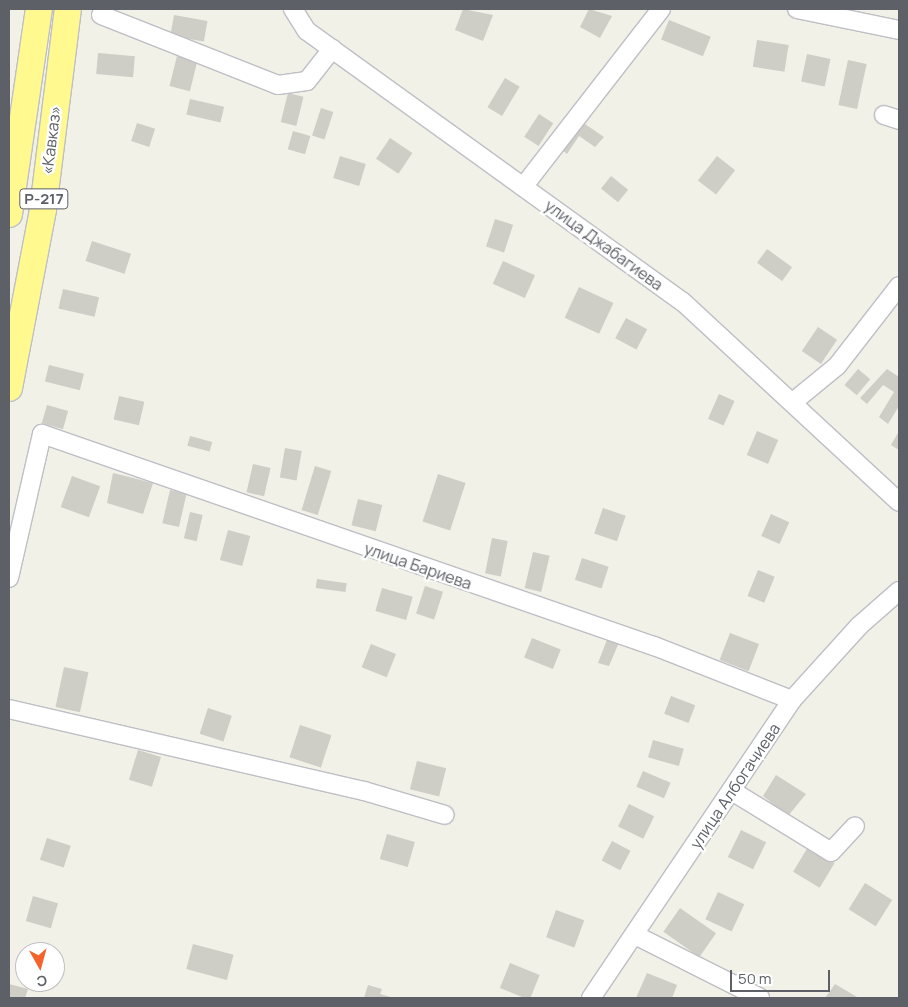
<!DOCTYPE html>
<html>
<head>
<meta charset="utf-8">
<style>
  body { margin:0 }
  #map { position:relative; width:908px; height:1007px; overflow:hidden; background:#f1f1e7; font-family:Manrope,sans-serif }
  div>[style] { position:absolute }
  .building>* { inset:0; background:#cecdc6; transform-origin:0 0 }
  .roads { filter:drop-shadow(1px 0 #bebfc6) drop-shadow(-1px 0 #bebfc6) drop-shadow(0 1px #bebfc6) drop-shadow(0 -1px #bebfc6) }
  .minor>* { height:18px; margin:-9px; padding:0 9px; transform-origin:9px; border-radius:9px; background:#fff }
  .highway>* { height:26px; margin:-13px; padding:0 13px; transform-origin:13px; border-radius:13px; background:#fff990 }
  span { translate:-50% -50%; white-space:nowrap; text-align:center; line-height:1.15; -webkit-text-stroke:4.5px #fff; paint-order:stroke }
  .shield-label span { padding:1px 4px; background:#fff; border:1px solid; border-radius:4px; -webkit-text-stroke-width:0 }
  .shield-label { font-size:15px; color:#5e6068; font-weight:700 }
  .street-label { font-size:16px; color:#5e6068 }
  .frame { position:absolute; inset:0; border:10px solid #5e6068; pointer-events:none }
  .north { position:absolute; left:15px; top:942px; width:50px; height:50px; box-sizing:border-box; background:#fff; border:1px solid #bfbfc3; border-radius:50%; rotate:173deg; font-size:14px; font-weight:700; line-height:20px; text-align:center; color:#5e6068 }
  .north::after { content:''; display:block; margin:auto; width:18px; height:22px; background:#f3632b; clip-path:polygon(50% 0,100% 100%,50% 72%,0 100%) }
  .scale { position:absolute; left:730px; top:970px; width:100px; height:22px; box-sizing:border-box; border:2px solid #5e6068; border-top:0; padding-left:6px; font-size:15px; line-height:18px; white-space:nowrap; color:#5e6068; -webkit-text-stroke:4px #fff; paint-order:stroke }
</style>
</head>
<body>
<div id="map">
  <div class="building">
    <i style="clip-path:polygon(463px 9px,493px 15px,483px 41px,455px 30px)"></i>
    <i style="clip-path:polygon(589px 9px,612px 16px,600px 38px,580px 27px)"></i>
    <i style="left:174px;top:15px;width:34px;height:21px;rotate:10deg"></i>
    <i style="left:669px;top:20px;width:45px;height:21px;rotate:22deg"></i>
    <i style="left:757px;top:40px;width:32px;height:27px;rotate:9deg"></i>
    <i style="left:98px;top:53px;width:37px;height:21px;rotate:5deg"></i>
    <i style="left:807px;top:54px;width:24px;height:28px;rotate:12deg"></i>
    <i style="left:177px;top:56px;width:21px;height:31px;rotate:14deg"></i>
    <i style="left:848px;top:60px;width:19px;height:46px;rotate:12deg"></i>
    <i style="left:505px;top:78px;width:17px;height:34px;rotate:31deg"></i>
    <i style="left:288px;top:93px;width:16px;height:30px;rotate:14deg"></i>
    <i style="left:190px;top:99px;width:35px;height:16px;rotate:13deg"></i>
    <i style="left:321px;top:108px;width:13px;height:29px;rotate:18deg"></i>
    <i style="left:539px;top:114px;width:17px;height:27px;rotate:33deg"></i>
    <i style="clip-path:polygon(579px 120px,604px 137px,595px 147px,579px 136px,567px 154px,559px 147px)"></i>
    <i style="left:137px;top:123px;width:19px;height:19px;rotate:18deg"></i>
    <i style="left:293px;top:131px;width:18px;height:19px;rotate:16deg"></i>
    <i style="left:390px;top:138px;width:27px;height:25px;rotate:34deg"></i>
    <i style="left:340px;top:156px;width:27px;height:23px;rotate:17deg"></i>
    <i style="left:717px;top:156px;width:23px;height:31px;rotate:38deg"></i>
    <i style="left:611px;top:176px;width:22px;height:16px;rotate:39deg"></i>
    <i style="left:495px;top:219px;width:19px;height:29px;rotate:18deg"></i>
    <i style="left:92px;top:241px;width:41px;height:21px;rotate:18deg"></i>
    <i style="left:767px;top:249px;width:31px;height:17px;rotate:36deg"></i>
    <i style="left:503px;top:261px;width:35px;height:25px;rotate:24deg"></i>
    <i style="left:579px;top:287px;width:38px;height:34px;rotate:25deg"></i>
    <i style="left:63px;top:289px;width:37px;height:20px;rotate:13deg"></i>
    <i style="left:626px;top:318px;width:24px;height:23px;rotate:28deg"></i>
    <i style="left:818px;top:327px;width:23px;height:29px;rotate:34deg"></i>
    <i style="left:49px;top:365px;width:36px;height:17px;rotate:14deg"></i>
    <i style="left:858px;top:369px;width:16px;height:21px;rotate:40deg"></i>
    <i style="clip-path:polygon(887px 369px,899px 377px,899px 406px,888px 424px,879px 417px,894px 392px,883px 385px,867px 404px,860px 398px)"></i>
    <i style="left:719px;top:394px;width:17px;height:27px;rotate:24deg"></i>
    <i style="left:119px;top:396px;width:26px;height:24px;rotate:13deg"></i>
    <i style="left:47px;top:405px;width:22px;height:19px;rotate:16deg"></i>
    <i style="left:757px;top:431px;width:23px;height:26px;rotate:23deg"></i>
    <i style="clip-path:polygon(899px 431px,899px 450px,891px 445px)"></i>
    <i style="left:190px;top:436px;width:23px;height:10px;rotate:15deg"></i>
    <i style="left:285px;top:448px;width:17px;height:30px;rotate:10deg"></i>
    <i style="left:253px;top:464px;width:18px;height:29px;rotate:13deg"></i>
    <i style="left:315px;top:466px;width:17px;height:46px;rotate:17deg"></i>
    <i style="clip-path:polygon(113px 473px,153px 483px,143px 514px,107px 503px)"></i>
    <i style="left:438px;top:474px;width:29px;height:50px;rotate:18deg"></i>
    <i style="left:72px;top:476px;width:30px;height:33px;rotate:20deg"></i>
    <i style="left:170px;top:490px;width:17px;height:34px;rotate:13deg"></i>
    <i style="left:358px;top:499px;width:25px;height:27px;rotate:14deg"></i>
    <i style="left:603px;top:508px;width:24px;height:27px;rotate:19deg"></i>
    <i style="left:190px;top:512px;width:13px;height:27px;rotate:13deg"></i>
    <i style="left:771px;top:514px;width:20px;height:24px;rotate:24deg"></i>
    <i style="left:228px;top:530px;width:23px;height:31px;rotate:15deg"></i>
    <i style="left:492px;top:538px;width:16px;height:36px;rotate:11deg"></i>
    <i style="left:533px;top:552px;width:17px;height:37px;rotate:13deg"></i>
    <i style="left:582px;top:558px;width:28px;height:23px;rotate:18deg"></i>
    <i style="left:758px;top:570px;width:18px;height:28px;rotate:22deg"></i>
    <i style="left:317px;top:579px;width:30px;height:9px;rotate:8deg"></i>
    <i style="left:425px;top:586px;width:19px;height:29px;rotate:18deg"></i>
    <i style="left:382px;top:588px;width:32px;height:24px;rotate:16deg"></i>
    <i style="left:730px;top:633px;width:31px;height:29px;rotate:21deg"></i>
    <i style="clip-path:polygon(608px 637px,620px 640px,609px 666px,598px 663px)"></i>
    <i style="left:532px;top:638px;width:31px;height:21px;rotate:22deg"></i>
    <i style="left:371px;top:644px;width:27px;height:25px;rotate:22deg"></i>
    <i style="left:64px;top:667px;width:25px;height:41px;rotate:12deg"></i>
    <i style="left:671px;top:696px;width:26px;height:19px;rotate:21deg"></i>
    <i style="left:208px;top:708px;width:25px;height:27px;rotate:18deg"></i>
    <i style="left:300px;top:725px;width:33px;height:34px;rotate:18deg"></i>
    <i style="left:653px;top:740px;width:32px;height:18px;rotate:16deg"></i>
    <i style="left:138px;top:750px;width:24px;height:31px;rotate:17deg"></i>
    <i style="left:417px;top:761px;width:30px;height:29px;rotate:14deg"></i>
    <i style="left:643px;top:771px;width:30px;height:17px;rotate:23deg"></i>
    <i style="clip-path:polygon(776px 775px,806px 794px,788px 816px,763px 796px)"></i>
    <i style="left:629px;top:804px;width:28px;height:25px;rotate:26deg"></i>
    <i style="left:741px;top:830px;width:28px;height:30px;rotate:26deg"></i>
    <i style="left:387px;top:834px;width:29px;height:26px;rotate:16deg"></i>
    <i style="left:47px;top:838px;width:25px;height:23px;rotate:18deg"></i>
    <i style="left:612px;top:841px;width:21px;height:22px;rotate:28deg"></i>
    <i style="left:808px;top:847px;width:31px;height:29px;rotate:31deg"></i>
    <i style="left:865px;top:883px;width:32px;height:31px;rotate:32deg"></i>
    <i style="left:718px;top:892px;width:29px;height:30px;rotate:25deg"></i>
    <i style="left:33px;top:896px;width:26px;height:26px;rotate:16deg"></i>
    <i style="left:680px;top:908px;width:44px;height:29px;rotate:35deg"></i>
    <i style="left:556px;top:910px;width:30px;height:29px;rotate:20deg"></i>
    <i style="left:193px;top:944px;width:42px;height:26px;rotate:15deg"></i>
    <i style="left:510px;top:963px;width:32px;height:27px;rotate:22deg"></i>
    <i style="clip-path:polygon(647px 973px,677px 985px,672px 998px,636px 998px)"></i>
    <i style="clip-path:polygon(9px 984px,28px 989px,25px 998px,9px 998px)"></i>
    <i style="clip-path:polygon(835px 984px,857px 997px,856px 998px,825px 998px)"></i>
    <i style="clip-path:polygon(368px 985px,382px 989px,380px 994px,394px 998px,364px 998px)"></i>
  </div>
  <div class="roads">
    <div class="minor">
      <i style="left:293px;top:9px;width:26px;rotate:58deg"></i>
      <i style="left:307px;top:31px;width:463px;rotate:35.8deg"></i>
      <i style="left:683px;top:302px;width:294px;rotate:42.8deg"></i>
      <i style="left:797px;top:9px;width:104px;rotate:11.6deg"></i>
      <i style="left:101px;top:15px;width:190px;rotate:21.6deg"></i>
      <i style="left:278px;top:85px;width:29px;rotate:-8deg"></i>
      <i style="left:307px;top:81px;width:41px;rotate:-52deg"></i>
      <i style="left:884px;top:115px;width:16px;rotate:18deg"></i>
      <i style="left:523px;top:187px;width:225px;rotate:-52.2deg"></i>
      <i style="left:793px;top:402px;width:57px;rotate:-39.3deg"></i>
      <i style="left:837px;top:366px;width:101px;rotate:-52.2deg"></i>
      <i style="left:9px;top:578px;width:148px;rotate:-77.1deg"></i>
      <i style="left:42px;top:434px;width:648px;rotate:19.11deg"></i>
      <i style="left:654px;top:646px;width:148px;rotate:21.4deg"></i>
      <i style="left:9px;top:709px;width:364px;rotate:13deg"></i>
      <i style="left:364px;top:791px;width:84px;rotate:16.5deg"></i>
      <i style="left:732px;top:791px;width:116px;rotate:31.6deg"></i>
      <i style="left:831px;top:852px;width:35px;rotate:-47deg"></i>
      <i style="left:635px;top:935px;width:140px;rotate:26.7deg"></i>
      <i style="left:591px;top:998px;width:359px;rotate:-56deg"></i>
      <i style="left:792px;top:700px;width:100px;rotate:-47.8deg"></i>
      <i style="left:859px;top:626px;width:53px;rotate:-41.2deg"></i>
    </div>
    <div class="highway">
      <i style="left:9px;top:214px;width:207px;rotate:-81.7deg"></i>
      <i style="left:9px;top:388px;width:182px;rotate:-79.2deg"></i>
      <i style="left:43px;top:209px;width:202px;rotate:-82.9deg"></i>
    </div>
  </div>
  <div class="shield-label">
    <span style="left:44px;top:199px">Р-217</span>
  </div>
  <div class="street-label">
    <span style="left:51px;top:140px;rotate:-83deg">«Кавказ»</span>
    <span style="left:604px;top:245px;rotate:36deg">улица Джабагиева</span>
    <span style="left:418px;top:566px;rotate:19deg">улица Бариева</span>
    <span style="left:735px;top:786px;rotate:-56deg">улица Албогачиева</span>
  </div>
  <div class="frame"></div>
  <div class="north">С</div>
  <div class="scale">50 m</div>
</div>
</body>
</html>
